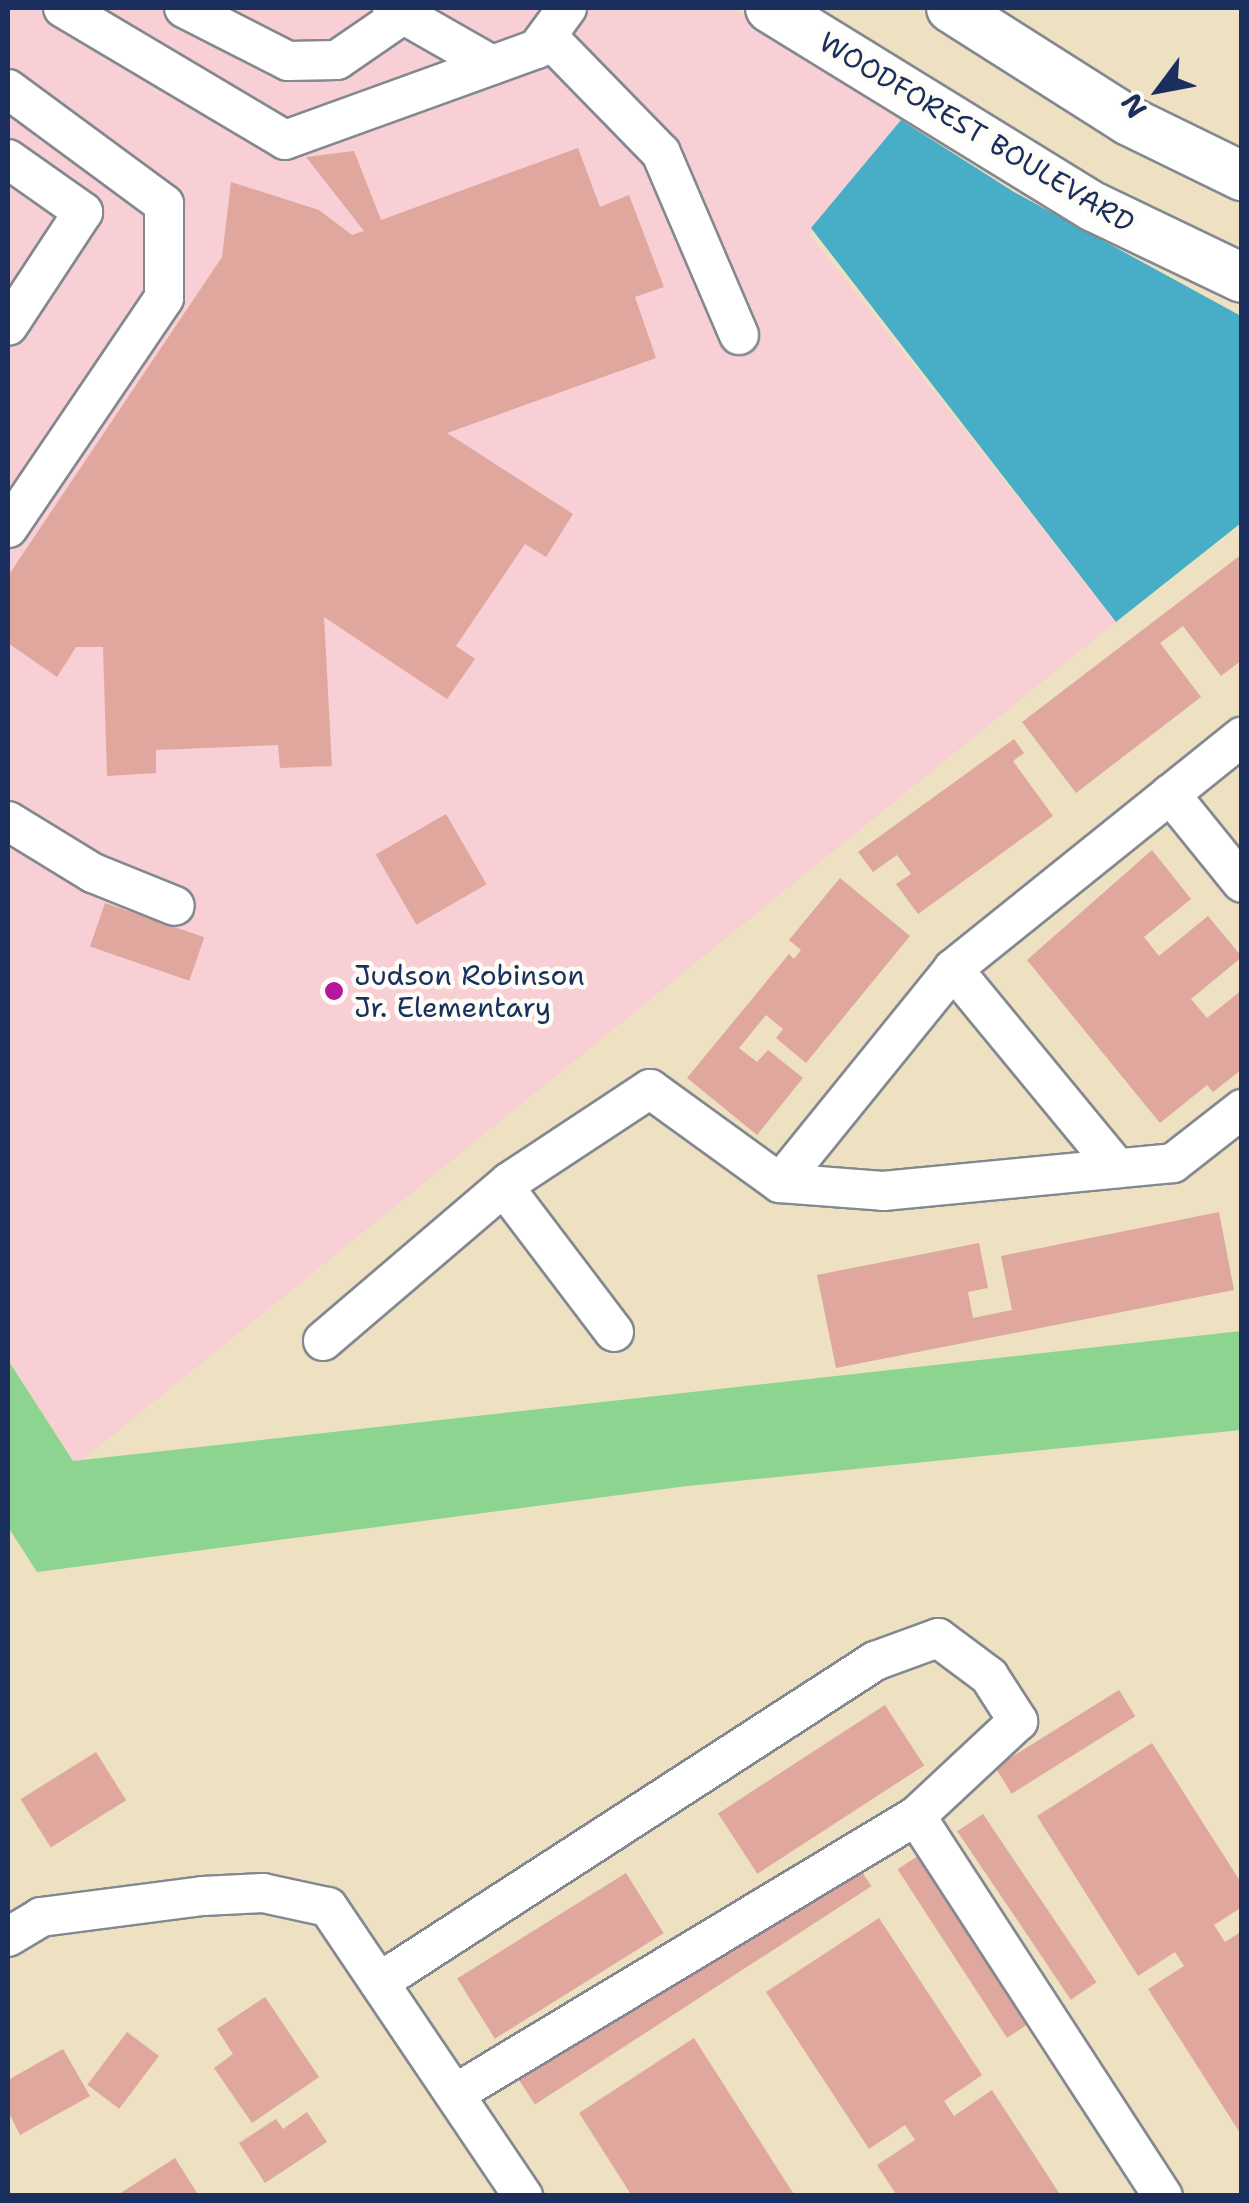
<!DOCTYPE html>
<html>
<head>
<meta charset="utf-8">
<style>
  body { margin:0 }
  #map { position:relative; width:1249px; height:2203px; overflow:hidden; background:#ede1c1; font-family:"Shantell Sans",sans-serif }
  div>[style] { position:absolute }
  .built>* { inset:0; background:#f7cfd4 }
  .green>* { inset:0; background:#8cd48f }
  .water>* { inset:0; background:#48adc7 }
  .building>* { inset:0; background:#dfa79d; transform-origin:0 0 }
  .roads { filter:drop-shadow(2px 0 #848890) drop-shadow(-2px 0 #848890) drop-shadow(0 2px #848890) drop-shadow(0 -2px #848890) }
  .minor>* { height:38px; margin:-19px; padding:0 19px; transform-origin:19px; border-radius:19px; background:#fff }
  .major>* { height:48px; margin:-24px; padding:0 24px; transform-origin:24px; border-radius:24px; background:#fff }
  .dots>* { width:28px; height:28px; translate:-50% -50%; box-sizing:border-box; border:5px solid #fdfcf7; border-radius:50% }
  span { translate:-50% -50%; white-space:nowrap; text-align:center; line-height:1.15; -webkit-text-stroke:9px #fdfcf7; paint-order:stroke }
  .street-label { font-size:28px; color:#1b2f5e }
  .poi-label { font-size:28px; color:#1b2f5e }
  .left { translate:0 -50%; text-align:left }
  .frame { position:absolute; inset:0; border:10px solid #1b2f5e; pointer-events:none }
  .north { position:absolute; left:1109px; top:40px; width:100px; height:100px; -webkit-text-stroke:8px #fdfcf7; paint-order:stroke; rotate:238deg; font-size:28px; font-weight:700; line-height:40px; text-align:center; color:#1b2f5e }
  .north::after { content:''; display:block; margin:auto; width:35px; height:45px; background:#1b2f5e; clip-path:polygon(50% 0,100% 100%,50% 72%,0 100%) }
</style>
</head>
<body>
<div id="map">
  <div class="built">
    <i style="clip-path:polygon(8px 8px,733px 8px,901px 120px,810px 235px,1116px 622px,76px 1465px,8px 1359px)"></i>
  </div>
  <div class="green">
    <i style="clip-path:polygon(1241px 1331px,1241px 1430px,687px 1486px,37px 1572px,8px 1527px,8px 1360px,73px 1461px)"></i>
  </div>
  <div class="water">
    <i style="clip-path:polygon(901px 120px,1014px 192px,1241px 316px,1241px 523px,1116px 622px,811px 228px)"></i>
  </div>
  <div class="building">
    <i style="clip-path:polygon(578px 148px,600px 207px,629px 195px,664px 287px,635px 297px,656px 358px,447px 433px,573px 514px,546px 557px,525px 544px,456px 646px,475px 659px,447px 699px,324px 617px,332px 766px,280px 768px,278px 745px,156px 750px,156px 773px,107px 776px,103px 647px,76px 647px,57px 677px,8px 643px,8px 576px,222px 257px,231px 182px,319px 210px,352px 235px,364px 231px,306px 157px,354px 151px,381px 220px)"></i>
    <i style="clip-path:polygon(1242px 554px,1242px 660px,1221px 676px,1183px 626px,1160px 643px,1201px 697px,1076px 793px,1022px 722px)"></i>
    <i style="clip-path:polygon(1014px 739px,1024px 753px,1013px 761px,1053px 816px,918px 914px,896px 884px,911px 874px,897px 855px,873px 872px,858px 852px)"></i>
    <i style="left:446px;top:814px;width:81px;height:81px;rotate:60deg"></i>
    <i style="clip-path:polygon(1152px 850px,1191px 899px,1144px 937px,1159px 956px,1208px 916px,1242px 957px,1191px 999px,1207px 1018px,1242px 990px,1242px 1069px,1213px 1092px,1207px 1085px,1160px 1123px,1027px 960px)"></i>
    <i style="clip-path:polygon(840px 878px,910px 936px,806px 1063px,776px 1038px,783px 1029px,766px 1015px,739px 1048px,757px 1062px,768px 1050px,803px 1078px,757px 1135px,687px 1078px,789px 954px,794px 959px,801px 950px,789px 940px)"></i>
    <i style="left:105px;top:903px;width:105px;height:46px;rotate:19deg"></i>
    <i style="clip-path:polygon(1219px 1212px,1234px 1290px,836px 1368px,817px 1275px,979px 1243px,988px 1288px,968px 1292px,973px 1318px,1012px 1310px,1001px 1256px)"></i>
    <i style="left:1119px;top:1690px;width:31px;height:146px;rotate:58deg"></i>
    <i style="left:885px;top:1705px;width:72px;height:199px;rotate:57deg"></i>
    <i style="clip-path:polygon(1152px 1743px,1242px 1884px,1242px 1907px,1214px 1925px,1225px 1942px,1242px 1931px,1242px 2136px,1148px 1989px,1184px 1966px,1175px 1952px,1138px 1976px,1037px 1816px)"></i>
    <i style="left:96px;top:1752px;width:57px;height:89px;rotate:58deg"></i>
    <i style="left:983px;top:1814px;width:203px;height:31px;rotate:56deg"></i>
    <i style="left:921px;top:1854px;width:201px;height:28px;rotate:57deg"></i>
    <i style="left:855px;top:1861px;width:30px;height:401px;rotate:57deg"></i>
    <i style="left:626px;top:1873px;width:71px;height:199px;rotate:58deg"></i>
    <i style="clip-path:polygon(879px 1918px,982px 2075px,944px 2101px,954px 2116px,992px 2090px,1061px 2196px,897px 2196px,877px 2165px,915px 2140px,905px 2125px,869px 2149px,766px 1992px)"></i>
    <i style="clip-path:polygon(265px 1997px,319px 2077px,252px 2123px,214px 2068px,233px 2054px,217px 2029px)"></i>
    <i style="left:127px;top:2032px;width:40px;height:66px;rotate:37deg"></i>
    <i style="clip-path:polygon(694px 2038px,795px 2196px,632px 2196px,579px 2113px)"></i>
    <i style="clip-path:polygon(63px 2049px,90px 2096px,20px 2135px,8px 2111px,8px 2080px)"></i>
    <i style="clip-path:polygon(307px 2112px,327px 2142px,265px 2183px,239px 2143px,276px 2119px,283px 2129px)"></i>
    <i style="clip-path:polygon(175px 2158px,199px 2196px,116px 2196px)"></i>
  </div>
  <div class="roads">
    <div class="minor">
      <i style="left:63px;top:8px;width:258px;rotate:30.7deg"></i>
      <i style="left:285px;top:140px;width:268px;rotate:-19.9deg"></i>
      <i style="left:537px;top:49px;width:51px;rotate:-53.8deg"></i>
      <i style="left:184px;top:8px;width:117px;rotate:27deg"></i>
      <i style="left:288px;top:61px;width:49px;rotate:-1.2deg"></i>
      <i style="left:337px;top:60px;width:81px;rotate:-34.5deg"></i>
      <i style="left:392px;top:8px;width:115px;rotate:29.7deg"></i>
      <i style="left:547px;top:36px;width:163px;rotate:45.7deg"></i>
      <i style="left:661px;top:153px;width:198px;rotate:66.8deg"></i>
      <i style="left:8px;top:89px;width:194px;rotate:36.4deg"></i>
      <i style="left:164px;top:204px;width:94px;rotate:90deg"></i>
      <i style="left:164px;top:298px;width:278px;rotate:124.1deg"></i>
      <i style="left:8px;top:159px;width:92px;rotate:35.2deg"></i>
      <i style="left:83px;top:212px;width:136px;rotate:123.3deg"></i>
      <i style="left:1170px;top:794px;width:114px;rotate:51deg"></i>
      <i style="left:8px;top:821px;width:100px;rotate:31.5deg"></i>
      <i style="left:93px;top:873px;width:88px;rotate:21.9deg"></i>
      <i style="left:953px;top:969px;width:258px;rotate:50.5deg"></i>
      <i style="left:780px;top:1183px;width:103px;rotate:4.4deg"></i>
      <i style="left:883px;top:1191px;width:291px;rotate:-5.5deg"></i>
      <i style="left:1173px;top:1163px;width:88px;rotate:-38deg"></i>
      <i style="left:504px;top:1187px;width:182px;rotate:52.8deg"></i>
      <i style="left:323px;top:1341px;width:245px;rotate:-40.5deg"></i>
      <i style="left:509px;top:1182px;width:169px;rotate:-33.4deg"></i>
      <i style="left:650px;top:1089px;width:160px;rotate:35.9deg"></i>
      <i style="left:780px;top:1183px;width:275px;rotate:-51deg"></i>
      <i style="left:953px;top:969px;width:371px;rotate:-38.8deg"></i>
      <i style="left:916px;top:1816px;width:453px;rotate:57deg"></i>
      <i style="left:8px;top:1937px;width:39px;rotate:-31deg"></i>
      <i style="left:41px;top:1917px;width:163px;rotate:-7.4deg"></i>
      <i style="left:203px;top:1896px;width:60px;rotate:-2.9deg"></i>
      <i style="left:263px;top:1893px;width:66px;rotate:12.2deg"></i>
      <i style="left:328px;top:1907px;width:349px;rotate:56deg"></i>
      <i style="left:381px;top:1981px;width:589px;rotate:-32.93deg"></i>
      <i style="left:875px;top:1661px;width:67px;rotate:-20.1deg"></i>
      <i style="left:938px;top:1638px;width:64px;rotate:36.7deg"></i>
      <i style="left:989px;top:1676px;width:54px;rotate:57.2deg"></i>
      <i style="left:1018px;top:1721px;width:139px;rotate:137deg"></i>
      <i style="left:916px;top:1816px;width:537px;rotate:148.94deg"></i>
    </div>
    <div class="major">
      <i style="left:770px;top:8px;width:380px;rotate:31.6deg"></i>
      <i style="left:1094px;top:207px;width:164px;rotate:25.6deg"></i>
      <i style="left:951px;top:8px;width:211px;rotate:32.4deg"></i>
      <i style="left:1129px;top:121px;width:126px;rotate:26deg"></i>
    </div>
  </div>
  <div class="dots">
    <i style="left:334px;top:991px;background:#b5179e"></i>
  </div>
  <div class="street-label">
    <span style="left:977px;top:132px;rotate:31deg">WOODFOREST BOULEVARD</span>
  </div>
  <div class="poi-label">
    <span class="left" style="left:354px;top:991px">Judson Robinson<br>Jr. Elementary</span>
  </div>
  <div class="frame"></div>
  <div class="north">N</div>
</div>
</body>
</html>
